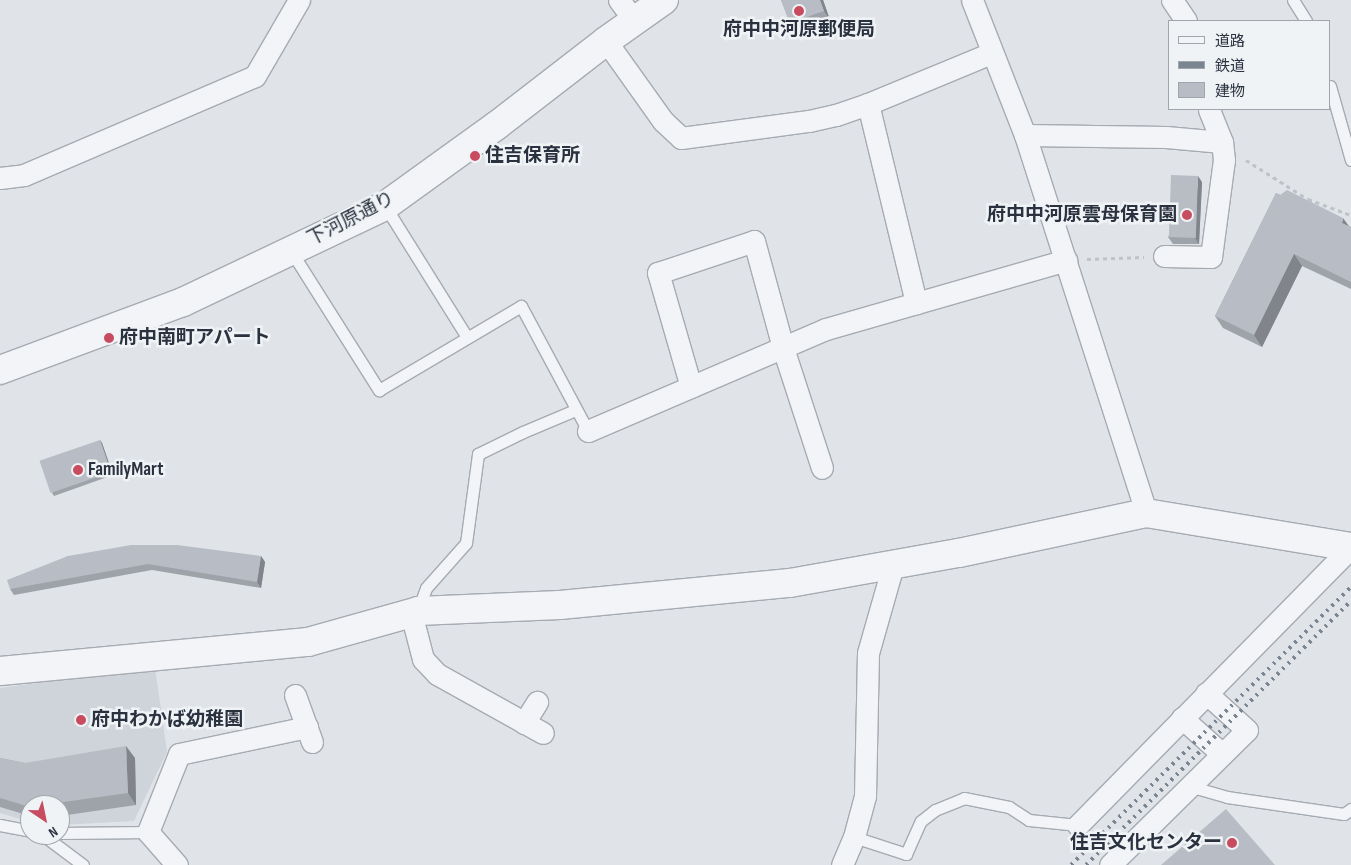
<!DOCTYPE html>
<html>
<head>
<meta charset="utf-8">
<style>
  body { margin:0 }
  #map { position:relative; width:1351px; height:865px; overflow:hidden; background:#e0e4e8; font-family:"Sofia Sans Condensed","Noto Sans JP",sans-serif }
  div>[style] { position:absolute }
  .built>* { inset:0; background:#cfd3da }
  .path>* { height:3px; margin-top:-1.5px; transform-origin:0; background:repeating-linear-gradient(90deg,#bfc2c7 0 4px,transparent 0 8px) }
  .roads { filter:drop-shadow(1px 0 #a6abb2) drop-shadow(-1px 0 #a6abb2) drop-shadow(0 1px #a6abb2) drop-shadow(0 -1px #a6abb2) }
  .service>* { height:11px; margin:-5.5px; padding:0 5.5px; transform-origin:5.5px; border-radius:5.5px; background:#f3f4f7 }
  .minor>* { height:21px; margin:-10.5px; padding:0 10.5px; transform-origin:10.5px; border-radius:10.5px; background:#f3f4f7 }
  .tertiary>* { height:28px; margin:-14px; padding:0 14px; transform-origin:14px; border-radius:14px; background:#f3f4f7 }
  .rail>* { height:4px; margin-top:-2px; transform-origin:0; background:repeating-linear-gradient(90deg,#7b8491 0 2.5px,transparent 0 7.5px) }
  .wall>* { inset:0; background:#9ea3a9 }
  .shaded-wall>* { inset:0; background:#81848a }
  .building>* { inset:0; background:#b8bdc5; transform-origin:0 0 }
  .dots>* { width:14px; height:14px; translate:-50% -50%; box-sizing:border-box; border:2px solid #f0f3f6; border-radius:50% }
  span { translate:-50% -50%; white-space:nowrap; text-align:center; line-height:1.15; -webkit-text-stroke:5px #f0f3f6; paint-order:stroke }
  .poi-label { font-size:19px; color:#2a323f; font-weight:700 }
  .left { translate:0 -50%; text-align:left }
  .right { translate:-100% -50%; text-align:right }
  .street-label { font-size:19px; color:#2a323f }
  .legend { position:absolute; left:1168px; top:20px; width:162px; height:90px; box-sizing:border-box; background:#f0f3f6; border:1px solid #a1a6ad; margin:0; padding:6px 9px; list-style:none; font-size:15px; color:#2a323f }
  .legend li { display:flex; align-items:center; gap:10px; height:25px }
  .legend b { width:25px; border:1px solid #a1a6ad }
  .north { position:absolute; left:20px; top:795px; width:50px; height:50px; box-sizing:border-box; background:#f0f3f6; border:1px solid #a1a6ad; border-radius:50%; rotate:146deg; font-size:14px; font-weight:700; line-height:20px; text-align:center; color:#2a323f }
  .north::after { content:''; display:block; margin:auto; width:18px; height:22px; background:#c74c60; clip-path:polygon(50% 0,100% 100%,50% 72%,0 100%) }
</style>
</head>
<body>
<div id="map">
  <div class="built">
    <i style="clip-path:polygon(155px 667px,167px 752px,134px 821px,60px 825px,60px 805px,30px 805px,30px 822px,0 813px,0 688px)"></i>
  </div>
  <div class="path">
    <i style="left:1246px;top:160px;width:73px;rotate:32.2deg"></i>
    <i style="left:1308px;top:199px;width:46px;rotate:20.4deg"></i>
    <i style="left:1087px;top:259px;width:57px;rotate:-2deg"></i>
  </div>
  <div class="roads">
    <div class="service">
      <i style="left:1293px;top:0;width:25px;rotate:58deg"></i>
      <i style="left:1330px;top:86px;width:77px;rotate:74.2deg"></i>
      <i style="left:385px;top:206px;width:155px;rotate:58deg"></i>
      <i style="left:291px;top:251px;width:165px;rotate:57.7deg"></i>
      <i style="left:379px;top:390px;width:165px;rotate:-30.6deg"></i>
      <i style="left:521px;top:306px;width:142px;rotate:61.8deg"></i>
      <i style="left:418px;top:610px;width:23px;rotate:-70deg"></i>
      <i style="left:426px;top:588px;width:60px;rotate:-48.4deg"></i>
      <i style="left:466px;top:543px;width:90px;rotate:-82.3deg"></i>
      <i style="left:478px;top:454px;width:50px;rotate:-26.1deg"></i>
      <i style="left:523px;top:432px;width:56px;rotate:-22.9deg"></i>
      <i style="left:1189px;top:786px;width:40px;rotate:16deg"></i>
      <i style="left:1227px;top:797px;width:118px;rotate:8.3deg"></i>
      <i style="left:1344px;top:814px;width:9px;rotate:-36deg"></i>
      <i style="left:0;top:825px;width:31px;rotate:11deg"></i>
      <i style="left:60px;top:833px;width:88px;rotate:-0.7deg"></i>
      <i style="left:43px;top:835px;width:50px;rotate:36.9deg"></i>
      <i style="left:854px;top:837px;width:55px;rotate:18.1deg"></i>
      <i style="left:906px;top:854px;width:36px;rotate:-66deg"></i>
      <i style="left:921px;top:821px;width:18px;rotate:-38deg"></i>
      <i style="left:935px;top:810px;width:31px;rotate:-22deg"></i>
      <i style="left:964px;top:798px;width:46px;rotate:11.3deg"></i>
      <i style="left:1009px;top:807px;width:24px;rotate:33deg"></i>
      <i style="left:1029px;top:820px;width:49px;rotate:5.8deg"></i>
    </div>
    <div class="minor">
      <i style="left:619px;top:0;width:25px;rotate:53deg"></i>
      <i style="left:972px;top:0;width:145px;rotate:68.6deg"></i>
      <i style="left:1025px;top:135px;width:397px;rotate:72.2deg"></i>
      <i style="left:1172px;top:0;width:25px;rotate:56deg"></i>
      <i style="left:606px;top:41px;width:98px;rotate:54.5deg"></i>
      <i style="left:663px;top:121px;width:25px;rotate:43deg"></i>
      <i style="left:681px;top:138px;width:129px;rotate:-7.6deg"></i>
      <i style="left:809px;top:121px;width:28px;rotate:-13deg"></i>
      <i style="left:836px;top:115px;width:34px;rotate:-19deg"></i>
      <i style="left:868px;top:104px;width:133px;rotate:-22.5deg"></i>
      <i style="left:868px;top:104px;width:205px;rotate:76.4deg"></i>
      <i style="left:1025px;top:135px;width:141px;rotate:0.8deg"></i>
      <i style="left:1166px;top:137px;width:56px;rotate:5.1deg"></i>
      <i style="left:0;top:178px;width:24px;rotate:-7deg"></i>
      <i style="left:24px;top:175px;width:251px;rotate:-23.2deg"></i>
      <i style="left:255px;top:76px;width:88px;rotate:-59.9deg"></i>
      <i style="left:1164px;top:256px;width:47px;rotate:1.2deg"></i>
      <i style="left:1211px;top:257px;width:98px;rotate:-82.4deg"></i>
      <i style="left:1224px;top:160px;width:18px;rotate:-96deg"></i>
      <i style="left:1222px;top:142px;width:35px;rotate:-112deg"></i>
      <i style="left:691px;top:387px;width:119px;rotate:-106.1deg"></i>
      <i style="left:658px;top:273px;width:101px;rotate:-18.4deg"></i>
      <i style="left:754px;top:241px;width:111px;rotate:74.8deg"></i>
      <i style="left:783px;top:348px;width:126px;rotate:72deg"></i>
      <i style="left:588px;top:431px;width:259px;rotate:-23.2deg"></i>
      <i style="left:826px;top:329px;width:250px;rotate:-16deg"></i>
      <i style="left:411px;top:613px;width:48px;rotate:75.4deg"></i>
      <i style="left:423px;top:659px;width:21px;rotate:47deg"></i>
      <i style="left:437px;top:674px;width:121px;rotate:29.1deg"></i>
      <i style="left:295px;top:695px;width:50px;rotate:70.1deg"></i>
      <i style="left:1182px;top:718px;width:54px;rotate:42deg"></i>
      <i style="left:524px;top:723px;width:25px;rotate:-58deg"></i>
      <i style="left:1078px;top:825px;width:390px;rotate:-45.5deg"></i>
      <i style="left:177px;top:865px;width:44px;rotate:-131.3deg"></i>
      <i style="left:148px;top:832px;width:84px;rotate:-68.3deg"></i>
      <i style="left:179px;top:754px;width:131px;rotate:-11.9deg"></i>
      <i style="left:842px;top:865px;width:30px;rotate:-67deg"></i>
      <i style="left:854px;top:837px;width:42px;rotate:-75deg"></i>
      <i style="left:865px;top:796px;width:143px;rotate:-88.8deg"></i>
      <i style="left:868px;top:653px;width:91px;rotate:-74.1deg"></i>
      <i style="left:1110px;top:865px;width:192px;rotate:-44.6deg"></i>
      <i style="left:1247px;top:730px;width:55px;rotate:-137.9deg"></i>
    </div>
    <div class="tertiary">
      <i style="left:0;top:370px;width:195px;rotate:-20.4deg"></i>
      <i style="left:183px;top:302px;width:224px;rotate:-25.4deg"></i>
      <i style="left:385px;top:206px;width:137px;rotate:-35.8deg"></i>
      <i style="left:496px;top:126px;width:139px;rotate:-37.7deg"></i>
      <i style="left:606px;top:41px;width:71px;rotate:-35.3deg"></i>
      <i style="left:0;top:671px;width:309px;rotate:-5.4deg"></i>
      <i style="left:308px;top:642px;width:114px;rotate:-15.7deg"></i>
      <i style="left:418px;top:611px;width:142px;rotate:-2.4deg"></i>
      <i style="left:560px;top:605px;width:231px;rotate:-5.5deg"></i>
      <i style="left:790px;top:583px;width:172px;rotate:-10.1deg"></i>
      <i style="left:959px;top:553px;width:191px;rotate:-12.1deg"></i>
      <i style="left:1146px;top:513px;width:208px;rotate:9.4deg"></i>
    </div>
  </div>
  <div class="rail">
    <i style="left:1071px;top:865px;width:395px;rotate:-44.8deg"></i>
    <i style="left:1086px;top:865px;width:374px;rotate:-44.9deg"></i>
  </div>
  <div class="wall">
    <i style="clip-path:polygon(781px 0,823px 0,830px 20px,797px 32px,790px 23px)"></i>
    <i style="clip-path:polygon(1202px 182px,1199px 244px,1173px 244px,1168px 237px)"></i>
    <i style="clip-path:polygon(1276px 193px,1351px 227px,1351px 289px,1302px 266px,1262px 347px,1223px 328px,1215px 316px)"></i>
    <i style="clip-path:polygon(100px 440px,102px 443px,113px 475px,54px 496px,52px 493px)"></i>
    <i style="clip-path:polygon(68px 556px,261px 556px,265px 562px,261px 588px,152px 570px,14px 595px,10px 589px)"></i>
    <i style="clip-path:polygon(0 758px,25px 763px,135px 758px,136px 805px,60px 816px,60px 805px,30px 805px,30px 816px,0 807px)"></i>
  </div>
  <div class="shaded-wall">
    <i style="clip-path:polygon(820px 0,823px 0,830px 20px,824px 11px)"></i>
    <i style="clip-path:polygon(1198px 176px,1202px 182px,1199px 244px,1195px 238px)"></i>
    <i style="clip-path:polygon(1343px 218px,1351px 229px,1342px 223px)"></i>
    <i style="clip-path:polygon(1294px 254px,1302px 266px,1262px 347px,1254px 335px)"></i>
    <i style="clip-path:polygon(100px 440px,102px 443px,113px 475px,111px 472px)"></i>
    <i style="clip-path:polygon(261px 556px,265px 562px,261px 588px,257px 582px)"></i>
    <i style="clip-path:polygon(126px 746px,135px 758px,136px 805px,128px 793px)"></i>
  </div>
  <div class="building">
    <i style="clip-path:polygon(781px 0,820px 0,824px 11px,790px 23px)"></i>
    <i style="left:1171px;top:175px;width:27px;height:62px;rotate:2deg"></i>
    <i style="clip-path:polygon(1287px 190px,1343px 218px,1342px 223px,1351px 227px,1351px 282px,1294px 254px,1254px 335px,1215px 316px,1276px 193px,1280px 195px)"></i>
    <i style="left:100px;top:440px;width:34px;height:64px;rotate:71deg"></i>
    <i style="clip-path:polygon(131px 545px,177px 545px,261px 556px,257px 582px,148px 564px,10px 589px,7px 580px,68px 556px)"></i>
    <i style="clip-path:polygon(126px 746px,128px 793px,42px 805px,30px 805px,30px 807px,0 798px,0 758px,25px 763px)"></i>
    <i style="clip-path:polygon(1226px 809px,1275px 865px,1161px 865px)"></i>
  </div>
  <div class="dots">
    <i style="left:799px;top:11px;background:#c74c60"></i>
    <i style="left:475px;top:156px;background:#c74c60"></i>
    <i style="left:1187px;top:215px;background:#c74c60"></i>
    <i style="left:109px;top:338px;background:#c74c60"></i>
    <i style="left:78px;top:470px;background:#c74c60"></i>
    <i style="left:81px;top:720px;background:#c74c60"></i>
    <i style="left:1232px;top:843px;background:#c74c60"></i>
  </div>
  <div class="poi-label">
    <span style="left:799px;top:30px">府中中河原郵便局</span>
    <span class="left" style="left:485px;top:156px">住吉保育所</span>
    <span class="right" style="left:1177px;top:215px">府中中河原雲母保育園</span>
    <span class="left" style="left:119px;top:338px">府中南町アパート</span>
    <span class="left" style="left:88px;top:470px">FamilyMart</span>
    <span class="left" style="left:91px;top:720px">府中わかば幼稚園</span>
    <span class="right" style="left:1222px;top:843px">住吉文化センター</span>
  </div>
  <div class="street-label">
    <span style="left:351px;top:219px;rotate:-27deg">下河原通り</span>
  </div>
  <ul class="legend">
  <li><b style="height:6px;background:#f3f4f7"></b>道路</li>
  <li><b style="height:6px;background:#7b8491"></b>鉄道</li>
  <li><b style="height:14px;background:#b8bdc5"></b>建物</li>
  </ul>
  <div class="north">N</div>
</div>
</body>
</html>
